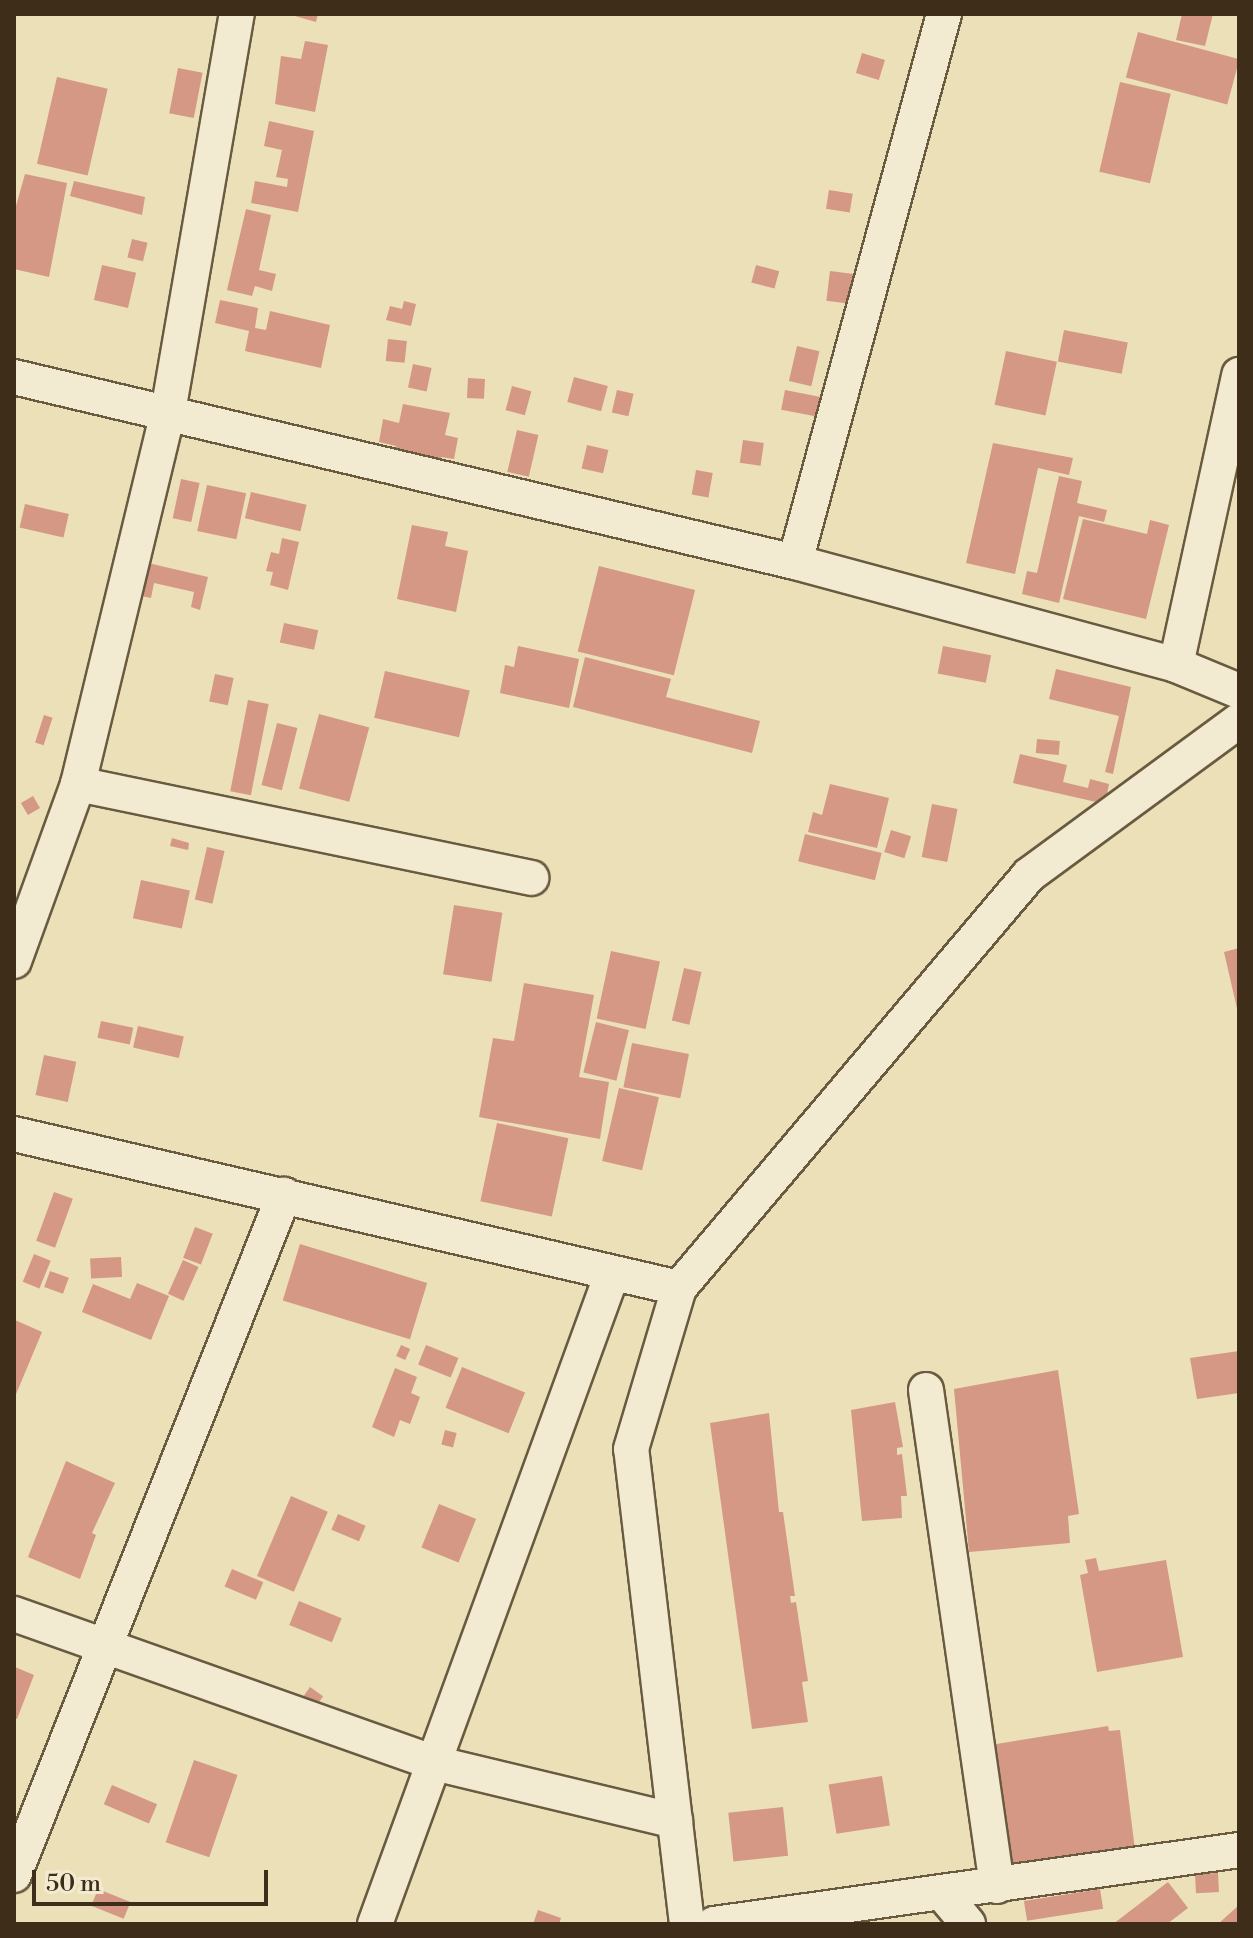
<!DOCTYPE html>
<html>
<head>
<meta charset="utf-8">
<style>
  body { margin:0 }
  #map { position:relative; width:1253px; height:1938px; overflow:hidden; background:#ebe0b8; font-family:"Libre Bodoni",serif }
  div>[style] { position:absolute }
  .building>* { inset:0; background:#d49884; transform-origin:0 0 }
  .roads { filter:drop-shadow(2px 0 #695a40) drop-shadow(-2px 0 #695a40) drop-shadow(0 2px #695a40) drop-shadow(0 -2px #695a40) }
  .street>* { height:34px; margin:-17px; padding:0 17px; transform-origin:17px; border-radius:17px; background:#f2ebd1 }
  span { translate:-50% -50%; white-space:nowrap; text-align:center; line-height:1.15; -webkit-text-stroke:6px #f2ebd1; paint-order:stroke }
  .frame { position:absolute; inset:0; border:16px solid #3e2d18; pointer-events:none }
  .scale { position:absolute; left:32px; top:1870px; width:236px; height:36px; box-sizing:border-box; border:4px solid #3e2d18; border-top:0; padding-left:10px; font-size:24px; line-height:28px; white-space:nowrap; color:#3e2d18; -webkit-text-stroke:6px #f2ebd1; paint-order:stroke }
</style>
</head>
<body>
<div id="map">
  <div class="building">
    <i style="clip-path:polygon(288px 14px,318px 14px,316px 22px)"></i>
    <i style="clip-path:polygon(1182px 14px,1213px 14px,1205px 46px,1176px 40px)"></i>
    <i style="left:1138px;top:32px;width:105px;height:47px;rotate:15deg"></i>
    <i style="clip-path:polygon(305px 41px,328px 45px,315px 112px,275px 104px,281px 56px,301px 59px)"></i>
    <i style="left:862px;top:53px;width:24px;height:21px;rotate:17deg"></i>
    <i style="left:178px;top:68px;width:25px;height:46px;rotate:11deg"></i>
    <i style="left:57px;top:77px;width:52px;height:89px;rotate:13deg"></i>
    <i style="left:1120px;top:82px;width:52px;height:92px;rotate:13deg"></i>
    <i style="clip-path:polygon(269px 121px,314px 131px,298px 212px,251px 203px,255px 181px,287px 187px,288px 179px,276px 177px,282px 150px,264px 146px)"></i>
    <i style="clip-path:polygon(25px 174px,67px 183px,49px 277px,14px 269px,14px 213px)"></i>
    <i style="clip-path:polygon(74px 181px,145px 197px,142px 215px,70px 196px)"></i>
    <i style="left:829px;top:190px;width:24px;height:19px;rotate:9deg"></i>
    <i style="clip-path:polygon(246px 209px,271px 215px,259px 270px,276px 274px,272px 291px,255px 286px,252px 296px,227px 290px)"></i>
    <i style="left:132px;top:239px;width:16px;height:19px;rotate:14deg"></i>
    <i style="left:102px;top:265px;width:35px;height:36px;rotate:13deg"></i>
    <i style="left:756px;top:265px;width:24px;height:18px;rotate:15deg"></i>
    <i style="left:830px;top:271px;width:24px;height:30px;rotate:7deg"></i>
    <i style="clip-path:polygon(220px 300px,258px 308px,255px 328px,266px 330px,270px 311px,330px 325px,321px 368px,245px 351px,249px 331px,215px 323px)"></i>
    <i style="clip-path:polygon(404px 301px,416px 304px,411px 326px,386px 320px,390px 306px,402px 309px)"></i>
    <i style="left:1064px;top:330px;width:65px;height:32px;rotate:11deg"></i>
    <i style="left:388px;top:339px;width:19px;height:22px;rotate:6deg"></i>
    <i style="left:797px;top:346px;width:23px;height:36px;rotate:13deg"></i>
    <i style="left:1006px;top:351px;width:52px;height:55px;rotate:12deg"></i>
    <i style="left:413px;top:364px;width:19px;height:24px;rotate:12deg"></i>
    <i style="left:574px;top:377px;width:35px;height:26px;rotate:15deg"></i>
    <i style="left:468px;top:378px;width:17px;height:20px;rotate:3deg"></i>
    <i style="left:512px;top:386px;width:20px;height:25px;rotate:15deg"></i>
    <i style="left:617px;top:390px;width:17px;height:23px;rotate:13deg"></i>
    <i style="left:785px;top:390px;width:44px;height:20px;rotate:11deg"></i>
    <i style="clip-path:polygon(403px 404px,450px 413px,445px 435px,458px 438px,454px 459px,441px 457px,439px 464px,394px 455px,396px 446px,379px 442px,383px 419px,399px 423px)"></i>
    <i style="left:517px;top:430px;width:22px;height:43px;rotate:13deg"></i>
    <i style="left:743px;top:440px;width:21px;height:23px;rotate:8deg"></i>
    <i style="clip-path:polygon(993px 443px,1073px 458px,1069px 475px,1038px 468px,1015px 574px,966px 563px)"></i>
    <i style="left:587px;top:445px;width:22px;height:24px;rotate:13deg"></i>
    <i style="left:696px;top:470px;width:17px;height:25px;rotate:10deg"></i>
    <i style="clip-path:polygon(1059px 476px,1082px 481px,1077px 503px,1107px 510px,1104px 522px,1079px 516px,1059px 603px,1022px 594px,1027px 571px,1037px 573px)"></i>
    <i style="left:181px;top:479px;width:19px;height:40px;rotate:12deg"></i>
    <i style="left:207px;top:485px;width:40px;height:47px;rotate:12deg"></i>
    <i style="left:251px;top:492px;width:57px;height:27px;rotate:13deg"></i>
    <i style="left:25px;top:504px;width:45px;height:24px;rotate:13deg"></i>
    <i style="clip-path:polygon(1083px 519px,1147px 534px,1150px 520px,1169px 525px,1146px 619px,1063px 599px)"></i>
    <i style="clip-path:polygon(412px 525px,448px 532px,445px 546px,468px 551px,456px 612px,397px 599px)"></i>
    <i style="clip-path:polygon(282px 538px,299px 542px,288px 590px,270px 585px,273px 572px,266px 571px,271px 552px,279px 554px)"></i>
    <i style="clip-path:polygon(148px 563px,208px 577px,200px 610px,191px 607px,194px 592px,154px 583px,151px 598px,141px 596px)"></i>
    <i style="left:599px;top:566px;width:99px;height:88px;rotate:14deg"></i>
    <i style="left:284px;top:623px;width:35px;height:20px;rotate:12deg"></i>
    <i style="clip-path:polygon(518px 646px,579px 659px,569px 708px,500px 693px,505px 665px,514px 667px)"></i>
    <i style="left:943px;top:646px;width:49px;height:28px;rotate:11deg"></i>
    <i style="clip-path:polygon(585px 657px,671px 679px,666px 697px,760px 721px,752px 753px,573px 707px)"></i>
    <i style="clip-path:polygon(1056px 669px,1131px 687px,1113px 774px,1105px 772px,1119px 716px,1049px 699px)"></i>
    <i style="left:385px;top:671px;width:87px;height:48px;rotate:13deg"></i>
    <i style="left:215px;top:674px;width:19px;height:28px;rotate:12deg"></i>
    <i style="left:248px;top:700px;width:21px;height:93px;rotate:11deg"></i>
    <i style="left:319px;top:714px;width:52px;height:77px;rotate:15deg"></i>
    <i style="left:44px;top:715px;width:9px;height:29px;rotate:18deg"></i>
    <i style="left:277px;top:723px;width:21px;height:64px;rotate:14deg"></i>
    <i style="left:1037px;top:739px;width:23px;height:14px;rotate:5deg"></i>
    <i style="clip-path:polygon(1020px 754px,1067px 765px,1063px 782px,1088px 788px,1090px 779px,1109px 784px,1105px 804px,1013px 783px)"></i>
    <i style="clip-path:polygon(830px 784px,889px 798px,877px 848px,808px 832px,813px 812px,822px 815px)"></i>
    <i style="left:33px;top:796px;width:14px;height:14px;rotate:60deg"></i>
    <i style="left:932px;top:804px;width:26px;height:54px;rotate:11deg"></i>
    <i style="left:891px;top:830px;width:21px;height:23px;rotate:17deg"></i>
    <i style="left:805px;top:834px;width:79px;height:28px;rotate:14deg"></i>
    <i style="clip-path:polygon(172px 838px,189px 843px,188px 850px,170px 846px)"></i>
    <i style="left:207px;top:847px;width:18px;height:54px;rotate:13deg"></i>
    <i style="left:141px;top:880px;width:50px;height:39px;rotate:12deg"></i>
    <i style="left:454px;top:905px;width:49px;height:70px;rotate:9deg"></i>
    <i style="clip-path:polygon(1239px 948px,1239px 1013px,1238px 1013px,1224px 952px)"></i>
    <i style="left:611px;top:951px;width:50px;height:69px;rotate:12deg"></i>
    <i style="left:684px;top:968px;width:18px;height:54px;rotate:13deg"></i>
    <i style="clip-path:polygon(524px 983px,594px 995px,579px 1077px,609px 1082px,600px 1139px,479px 1117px,493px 1038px,514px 1041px)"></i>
    <i style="left:101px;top:1021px;width:33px;height:17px;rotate:12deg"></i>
    <i style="left:596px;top:1022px;width:34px;height:52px;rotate:14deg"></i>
    <i style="left:138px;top:1026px;width:47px;height:22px;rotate:13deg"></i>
    <i style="left:632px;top:1043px;width:58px;height:45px;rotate:11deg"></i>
    <i style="left:44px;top:1055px;width:33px;height:41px;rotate:12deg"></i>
    <i style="left:619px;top:1088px;width:41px;height:75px;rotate:13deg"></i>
    <i style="left:497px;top:1123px;width:73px;height:80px;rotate:12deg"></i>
    <i style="left:54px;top:1192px;width:20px;height:52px;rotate:20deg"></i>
    <i style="left:195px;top:1227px;width:19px;height:33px;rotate:21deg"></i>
    <i style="left:300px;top:1244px;width:133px;height:59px;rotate:17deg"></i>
    <i style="left:34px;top:1254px;width:18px;height:30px;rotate:22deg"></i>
    <i style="left:121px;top:1257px;width:20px;height:31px;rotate:87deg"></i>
    <i style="left:183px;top:1260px;width:17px;height:37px;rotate:24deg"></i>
    <i style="left:50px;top:1271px;width:20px;height:17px;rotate:20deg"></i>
    <i style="clip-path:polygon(137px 1283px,169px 1296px,151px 1340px,82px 1312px,93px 1284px,130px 1299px)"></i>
    <i style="clip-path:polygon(15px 1320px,42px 1332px,14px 1399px,14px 1322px)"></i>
    <i style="left:401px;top:1345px;width:10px;height:12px;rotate:24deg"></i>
    <i style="left:426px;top:1345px;width:35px;height:21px;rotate:22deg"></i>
    <i style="clip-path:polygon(1239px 1351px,1239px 1393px,1197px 1399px,1190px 1358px)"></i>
    <i style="left:462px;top:1367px;width:68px;height:44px;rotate:22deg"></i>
    <i style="clip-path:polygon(395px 1368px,417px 1377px,411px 1393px,420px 1397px,410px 1424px,400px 1420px,394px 1437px,372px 1427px)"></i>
    <i style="clip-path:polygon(1058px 1370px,1079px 1514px,1068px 1516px,1070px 1543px,969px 1552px,954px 1389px)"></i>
    <i style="clip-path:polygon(895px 1402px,903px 1447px,897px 1448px,897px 1455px,902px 1454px,907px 1496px,901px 1496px,902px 1518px,862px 1521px,851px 1410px)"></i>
    <i style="clip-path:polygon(769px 1413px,779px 1512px,783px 1512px,795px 1596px,790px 1596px,791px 1603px,796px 1602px,808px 1681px,802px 1682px,808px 1722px,752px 1729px,710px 1423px)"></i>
    <i style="left:445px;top:1430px;width:12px;height:15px;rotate:14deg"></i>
    <i style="clip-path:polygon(66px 1461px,115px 1483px,92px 1533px,96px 1535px,80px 1579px,28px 1557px)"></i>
    <i style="left:291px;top:1496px;width:40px;height:87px;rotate:23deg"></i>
    <i style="left:439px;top:1504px;width:40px;height:47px;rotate:22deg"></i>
    <i style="left:338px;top:1514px;width:30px;height:17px;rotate:23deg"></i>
    <i style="clip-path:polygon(1096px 1558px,1099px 1571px,1166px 1560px,1183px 1657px,1097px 1672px,1080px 1575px,1088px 1573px,1085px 1560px)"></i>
    <i style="left:232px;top:1569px;width:34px;height:19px;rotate:23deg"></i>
    <i style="left:299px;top:1601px;width:46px;height:26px;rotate:22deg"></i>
    <i style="clip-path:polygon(15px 1667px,34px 1675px,17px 1719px,14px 1718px)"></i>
    <i style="left:310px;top:1687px;width:16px;height:11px;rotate:35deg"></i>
    <i style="clip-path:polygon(1108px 1726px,1109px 1731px,1120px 1730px,1135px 1850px,993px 1866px,978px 1747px)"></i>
    <i style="left:194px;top:1760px;width:46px;height:87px;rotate:19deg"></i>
    <i style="left:882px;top:1776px;width:50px;height:54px;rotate:81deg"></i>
    <i style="left:112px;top:1785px;width:49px;height:21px;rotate:23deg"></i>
    <i style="left:783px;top:1807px;width:49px;height:55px;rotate:84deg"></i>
    <i style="left:1218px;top:1873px;width:19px;height:23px;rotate:87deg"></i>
    <i style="clip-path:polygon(1168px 1882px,1188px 1908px,1167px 1924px,1113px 1924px)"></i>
    <i style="left:98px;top:1889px;width:35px;height:18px;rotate:22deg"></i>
    <i style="left:1100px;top:1889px;width:20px;height:77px;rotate:81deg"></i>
    <i style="clip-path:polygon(1239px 1905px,1239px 1924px,1218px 1924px)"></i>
    <i style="clip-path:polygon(538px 1910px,561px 1918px,559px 1924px,533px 1924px)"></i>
  </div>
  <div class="roads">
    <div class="street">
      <i style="left:14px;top:377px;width:803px;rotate:13.33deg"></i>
      <i style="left:795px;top:562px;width:395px;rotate:15.1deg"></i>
      <i style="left:1176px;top:665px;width:68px;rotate:22.4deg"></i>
      <i style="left:795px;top:562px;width:568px;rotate:-74.79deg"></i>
      <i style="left:1176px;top:665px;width:297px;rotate:-77.7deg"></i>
      <i style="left:78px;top:784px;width:463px;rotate:11.7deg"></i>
      <i style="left:14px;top:961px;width:188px;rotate:-70.1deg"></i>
      <i style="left:78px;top:784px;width:383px;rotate:-76.4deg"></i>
      <i style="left:168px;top:412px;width:404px;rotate:-80.2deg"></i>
      <i style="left:14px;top:1134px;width:683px;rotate:13.04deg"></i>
      <i style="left:926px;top:1390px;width:501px;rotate:81.85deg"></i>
      <i style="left:14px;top:1614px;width:446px;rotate:19.5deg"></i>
      <i style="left:434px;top:1763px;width:248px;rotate:13.5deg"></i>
      <i style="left:14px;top:1875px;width:732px;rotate:-68.34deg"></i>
      <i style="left:943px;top:1894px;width:39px;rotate:50deg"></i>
      <i style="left:375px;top:1924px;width:692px;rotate:-69.97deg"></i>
      <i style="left:687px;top:1924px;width:478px;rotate:-96.7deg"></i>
      <i style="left:631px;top:1449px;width:168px;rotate:-73.4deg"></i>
      <i style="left:679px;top:1288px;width:541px;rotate:-49.72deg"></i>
      <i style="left:1029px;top:875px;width:260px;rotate:-36.3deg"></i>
      <i style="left:714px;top:1924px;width:530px;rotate:-8.02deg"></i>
    </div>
  </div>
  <div class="frame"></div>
  <div class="scale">50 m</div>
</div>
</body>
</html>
